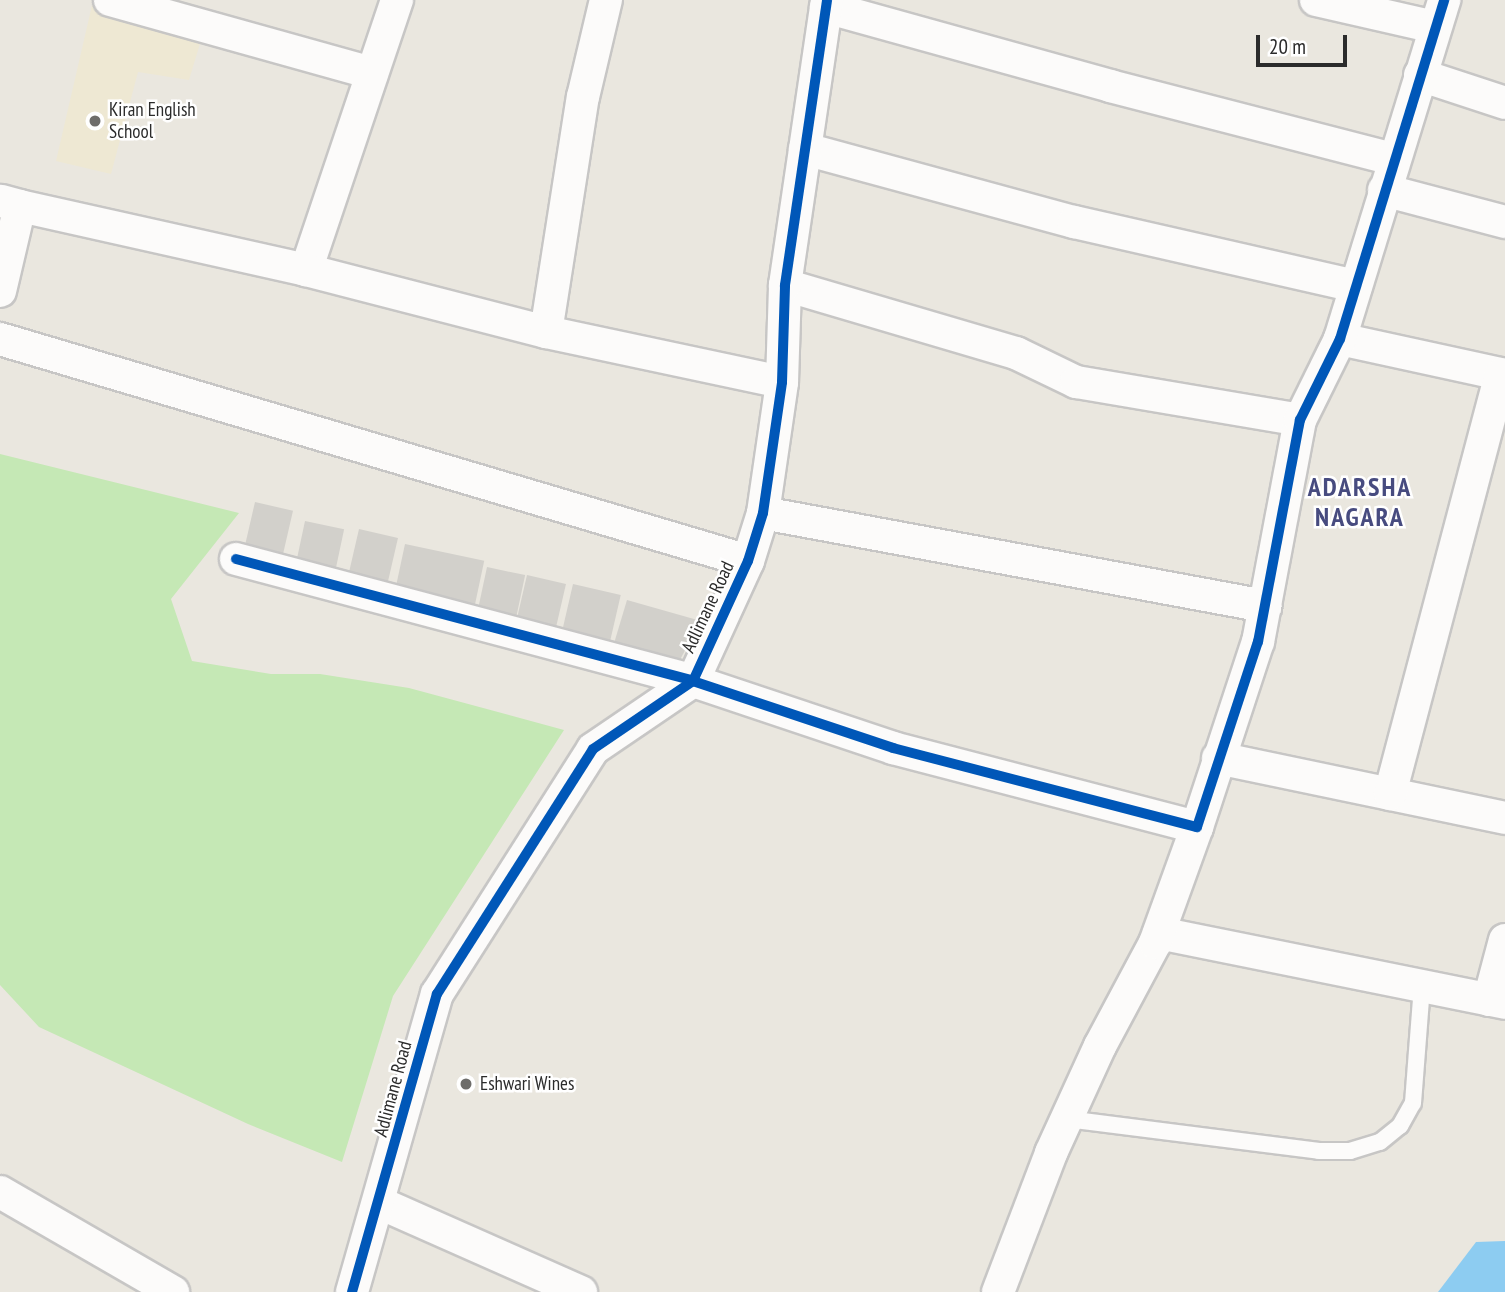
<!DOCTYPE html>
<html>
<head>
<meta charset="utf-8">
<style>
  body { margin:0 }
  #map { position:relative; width:1505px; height:1292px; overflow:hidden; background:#eae7df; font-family:"PT Sans Narrow",sans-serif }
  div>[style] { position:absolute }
  .education>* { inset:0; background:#eee8d3 }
  .green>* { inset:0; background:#c5e8b5 }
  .water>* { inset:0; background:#8dccf1 }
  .building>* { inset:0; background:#d2d0cb; transform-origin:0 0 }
  .roads { filter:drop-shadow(2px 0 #c7c6c5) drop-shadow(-2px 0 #c7c6c5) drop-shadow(0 2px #c7c6c5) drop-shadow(0 -2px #c7c6c5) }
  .lane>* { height:16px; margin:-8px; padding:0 8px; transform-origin:8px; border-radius:8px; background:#fcfbfa }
  .street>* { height:32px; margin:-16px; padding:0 16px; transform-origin:16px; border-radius:16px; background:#fcfbfa }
  .cycleway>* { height:10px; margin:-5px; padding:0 5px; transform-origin:5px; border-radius:5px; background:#0057b8 }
  .dots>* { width:19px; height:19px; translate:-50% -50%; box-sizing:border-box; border:4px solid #fff; border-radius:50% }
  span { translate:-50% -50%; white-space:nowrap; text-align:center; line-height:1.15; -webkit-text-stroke:5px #fff; paint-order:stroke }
  .poi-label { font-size:19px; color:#2b2b2b }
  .left { translate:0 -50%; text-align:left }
  .street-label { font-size:19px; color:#2b2b2b }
  .district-label { font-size:26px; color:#474b7f; font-weight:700; letter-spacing:2px }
  .scale { position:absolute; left:1256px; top:35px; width:91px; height:32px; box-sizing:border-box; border:4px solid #2b2b2b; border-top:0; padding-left:9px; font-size:21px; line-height:24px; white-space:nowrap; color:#2b2b2b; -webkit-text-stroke:5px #fff; paint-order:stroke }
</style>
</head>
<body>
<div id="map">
  <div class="education">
    <i style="clip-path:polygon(93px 1px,205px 27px,189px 80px,138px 72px,111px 174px,56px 161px)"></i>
  </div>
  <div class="green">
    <i style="clip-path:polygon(0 454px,239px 513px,171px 599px,192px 661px,271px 674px,320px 674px,409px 688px,564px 730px,393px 996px,342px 1162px,248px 1124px,39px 1027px,0 985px)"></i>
  </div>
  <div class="water">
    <i style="clip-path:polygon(1505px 1241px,1505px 1292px,1438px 1292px,1476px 1242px)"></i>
  </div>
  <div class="building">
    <i style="left:255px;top:502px;width:39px;height:53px;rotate:13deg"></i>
    <i style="left:305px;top:521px;width:40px;height:52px;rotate:12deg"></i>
    <i style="left:359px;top:529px;width:40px;height:53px;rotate:13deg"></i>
    <i style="left:405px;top:544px;width:81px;height:53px;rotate:12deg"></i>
    <i style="left:487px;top:567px;width:39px;height:52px;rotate:12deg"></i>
    <i style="left:527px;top:575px;width:40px;height:53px;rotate:13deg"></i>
    <i style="left:573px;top:584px;width:49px;height:60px;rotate:13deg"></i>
    <i style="clip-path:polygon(627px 600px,701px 621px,676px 667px,612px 650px)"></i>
  </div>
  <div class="roads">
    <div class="lane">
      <i style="left:1067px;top:1119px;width:254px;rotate:7.2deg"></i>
      <i style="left:1319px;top:1151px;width:31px"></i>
      <i style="left:1350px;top:1151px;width:31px;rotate:-17deg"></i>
      <i style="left:1380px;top:1142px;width:26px;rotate:-39deg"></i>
      <i style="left:1400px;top:1126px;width:26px;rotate:-61deg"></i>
      <i style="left:1413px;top:1103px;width:117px;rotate:-85.6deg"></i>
    </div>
    <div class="street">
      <i style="left:110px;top:0;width:272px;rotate:15.6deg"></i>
      <i style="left:397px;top:0;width:285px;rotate:108.6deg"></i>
      <i style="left:306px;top:270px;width:248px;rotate:14.5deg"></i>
      <i style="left:546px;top:332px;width:241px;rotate:12deg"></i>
      <i style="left:1316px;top:0;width:122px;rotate:12.8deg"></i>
      <i style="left:826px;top:7px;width:295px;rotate:15.5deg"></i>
      <i style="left:1110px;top:86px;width:292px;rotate:14.5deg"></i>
      <i style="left:1420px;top:75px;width:89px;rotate:18.2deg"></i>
      <i style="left:805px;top:149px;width:279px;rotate:15.2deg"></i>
      <i style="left:1074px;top:222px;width:289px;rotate:12.8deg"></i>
      <i style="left:1384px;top:190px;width:125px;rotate:14.8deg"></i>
      <i style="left:20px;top:206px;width:293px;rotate:12.6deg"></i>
      <i style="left:785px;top:285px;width:241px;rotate:16.4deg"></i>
      <i style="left:1016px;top:353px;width:67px;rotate:25.8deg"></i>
      <i style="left:1076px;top:382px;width:227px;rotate:9.6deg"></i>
      <i style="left:0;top:291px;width:87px;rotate:-76.8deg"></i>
      <i style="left:20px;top:206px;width:20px;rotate:-165deg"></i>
      <i style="left:546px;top:332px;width:238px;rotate:-81.1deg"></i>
      <i style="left:583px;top:97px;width:100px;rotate:-76.7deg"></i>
      <i style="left:0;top:339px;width:780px;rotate:16.53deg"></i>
      <i style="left:1340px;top:339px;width:169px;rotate:12.3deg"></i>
      <i style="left:763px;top:513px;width:511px;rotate:10.5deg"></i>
      <i style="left:236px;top:559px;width:473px;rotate:14.9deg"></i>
      <i style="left:693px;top:681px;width:211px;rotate:18.5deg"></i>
      <i style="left:893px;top:748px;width:314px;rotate:14.6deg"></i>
      <i style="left:1197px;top:827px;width:195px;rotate:-71.8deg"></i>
      <i style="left:1258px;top:642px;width:226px;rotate:-79.3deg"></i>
      <i style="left:1300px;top:420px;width:90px;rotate:-63.7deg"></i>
      <i style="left:1340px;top:339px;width:355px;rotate:-72.9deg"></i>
      <i style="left:1218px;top:758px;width:293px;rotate:11.8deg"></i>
      <i style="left:1390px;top:794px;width:434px;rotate:-75.2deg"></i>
      <i style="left:1159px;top:933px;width:353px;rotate:11.4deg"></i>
      <i style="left:1489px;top:1000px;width:62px;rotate:-75.1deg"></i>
      <i style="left:0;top:1192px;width:200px;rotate:30deg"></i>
      <i style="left:380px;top:1203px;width:220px;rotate:23.9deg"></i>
      <i style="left:352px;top:1292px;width:310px;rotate:-74.1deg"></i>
      <i style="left:437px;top:994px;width:290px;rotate:-57.5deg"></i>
      <i style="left:593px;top:749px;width:121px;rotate:-34.2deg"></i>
      <i style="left:693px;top:681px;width:132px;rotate:-65.4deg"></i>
      <i style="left:748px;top:561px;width:50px;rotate:-72.6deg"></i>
      <i style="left:763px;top:513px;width:132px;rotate:-81.7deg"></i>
      <i style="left:782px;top:382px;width:97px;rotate:-88.2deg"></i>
      <i style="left:785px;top:285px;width:288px;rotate:-81.6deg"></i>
      <i style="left:998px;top:1292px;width:149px;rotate:-69.1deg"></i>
      <i style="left:1051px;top:1153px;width:118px;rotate:-65.4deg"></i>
      <i style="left:1100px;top:1046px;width:117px;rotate:-61.9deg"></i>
      <i style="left:1155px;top:943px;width:123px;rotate:-70.1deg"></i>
    </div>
  </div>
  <div class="cycleway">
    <i style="left:236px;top:559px;width:473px;rotate:14.9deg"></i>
    <i style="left:693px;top:681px;width:211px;rotate:18.5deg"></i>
    <i style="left:893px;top:748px;width:314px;rotate:14.6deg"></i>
    <i style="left:1197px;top:827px;width:195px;rotate:-71.8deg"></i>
    <i style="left:1258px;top:642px;width:226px;rotate:-79.3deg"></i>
    <i style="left:1300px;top:420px;width:90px;rotate:-63.7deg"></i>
    <i style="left:1340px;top:339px;width:355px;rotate:-72.9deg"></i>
    <i style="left:352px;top:1292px;width:310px;rotate:-74.1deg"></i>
    <i style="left:437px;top:994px;width:290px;rotate:-57.5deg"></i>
    <i style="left:593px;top:749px;width:121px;rotate:-34.2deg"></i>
    <i style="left:693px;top:681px;width:132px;rotate:-65.4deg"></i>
    <i style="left:748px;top:561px;width:50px;rotate:-72.6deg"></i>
    <i style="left:763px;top:513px;width:132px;rotate:-81.7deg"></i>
    <i style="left:782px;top:382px;width:97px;rotate:-88.2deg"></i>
    <i style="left:785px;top:285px;width:288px;rotate:-81.6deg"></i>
  </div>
  <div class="dots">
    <i style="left:95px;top:121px;background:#6e6d6a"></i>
    <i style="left:466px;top:1084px;background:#6e6d6a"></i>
  </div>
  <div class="poi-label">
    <span class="left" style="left:109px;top:121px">Kiran English<br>School</span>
    <span class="left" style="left:480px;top:1084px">Eshwari Wines</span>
  </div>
  <div class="street-label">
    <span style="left:708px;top:607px;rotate:-65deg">Adlimane Road</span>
    <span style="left:393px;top:1089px;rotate:-75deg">Adlimane Road</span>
  </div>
  <div class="district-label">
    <span style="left:1360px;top:502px">ADARSHA<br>NAGARA</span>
  </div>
  <div class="scale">20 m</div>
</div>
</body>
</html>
